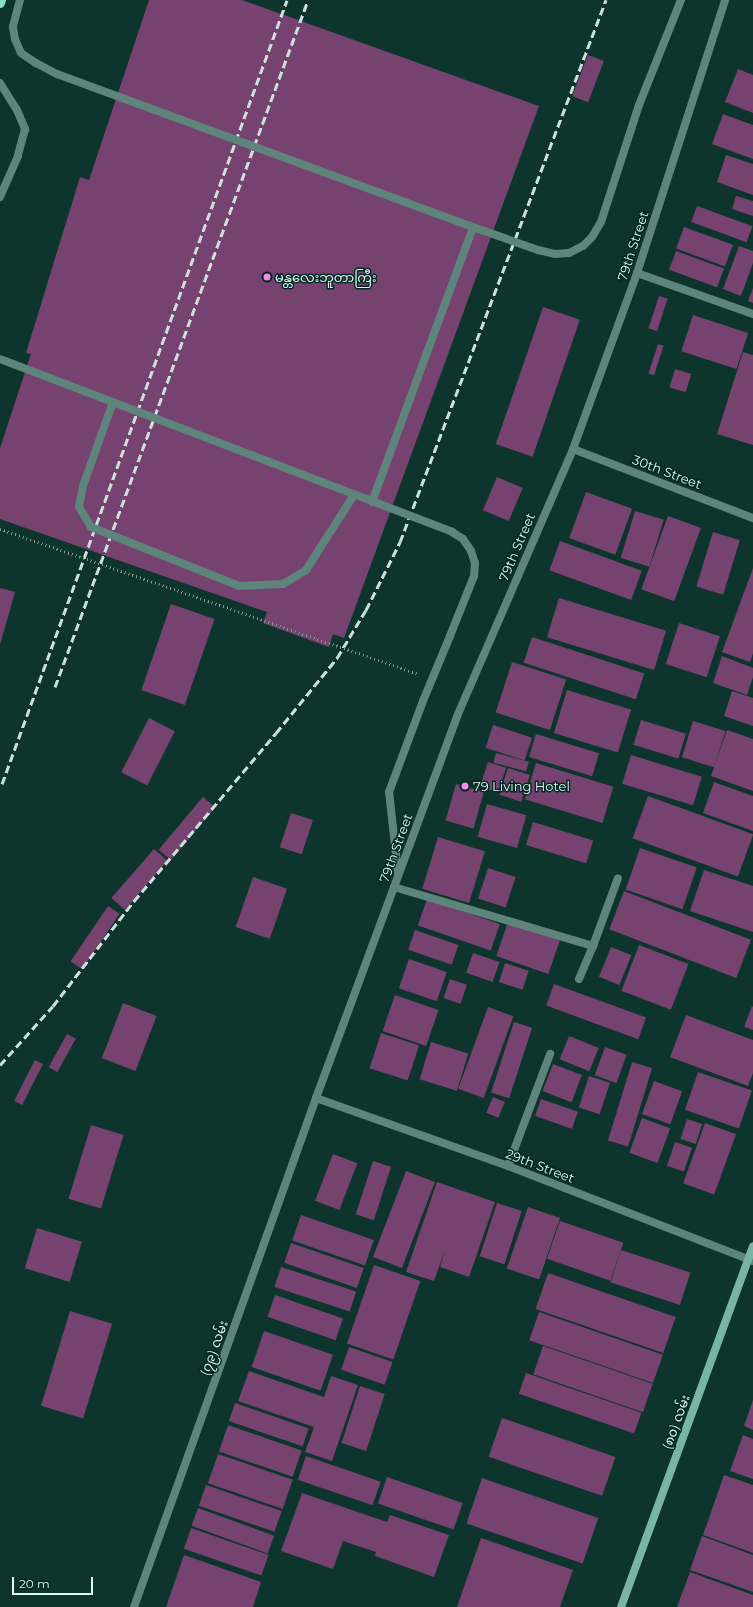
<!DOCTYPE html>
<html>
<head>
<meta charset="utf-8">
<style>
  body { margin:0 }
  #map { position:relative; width:753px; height:1607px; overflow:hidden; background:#0e352d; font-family:Montserrat,"Noto Sans Myanmar",sans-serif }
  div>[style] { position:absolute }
  .building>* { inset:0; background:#76426f; transform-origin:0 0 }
  .lane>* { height:8px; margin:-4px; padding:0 4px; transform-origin:4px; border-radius:4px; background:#5f847b }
  .street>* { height:8px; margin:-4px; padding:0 4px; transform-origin:4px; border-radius:4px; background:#5f847b }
  .secondary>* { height:8px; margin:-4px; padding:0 4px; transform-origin:4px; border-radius:4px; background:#79b5a7 }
  .primary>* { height:10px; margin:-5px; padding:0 5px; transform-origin:5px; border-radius:5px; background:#8cdbc9 }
  .rail>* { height:3px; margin-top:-1.5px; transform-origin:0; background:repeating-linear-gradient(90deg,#cbe1dc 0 8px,transparent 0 12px) }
  .path-bridge>* { height:2.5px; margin-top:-1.25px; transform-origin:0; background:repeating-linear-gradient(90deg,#7d9a94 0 1px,transparent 0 4px) }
  .lane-bridge>* { height:8px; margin:-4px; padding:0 4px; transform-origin:4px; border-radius:4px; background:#5f847b }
  .street-bridge>* { height:8px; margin:-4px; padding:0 4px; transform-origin:4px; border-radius:4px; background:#5f847b }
  .dots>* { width:11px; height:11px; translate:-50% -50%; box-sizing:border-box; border:2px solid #022a23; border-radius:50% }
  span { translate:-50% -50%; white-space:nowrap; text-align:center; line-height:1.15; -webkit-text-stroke:3px #022a23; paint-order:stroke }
  .street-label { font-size:13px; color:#e3f7f2 }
  .poi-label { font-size:13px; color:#e3f7f2 }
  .left { translate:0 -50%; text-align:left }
  .scale { position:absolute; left:12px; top:1577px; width:81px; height:18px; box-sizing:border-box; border:2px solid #e3f7f2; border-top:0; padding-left:5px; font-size:12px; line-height:14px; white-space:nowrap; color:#e3f7f2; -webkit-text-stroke:3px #022a23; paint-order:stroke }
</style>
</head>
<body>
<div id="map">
  <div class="building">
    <i style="clip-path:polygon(149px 0,242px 0,539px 106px,344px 638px,333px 634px,329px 647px,263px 623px,267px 612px,0 519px,0 448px,31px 354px,26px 353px,80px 177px,89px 180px)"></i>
    <i style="left:588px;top:55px;width:17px;height:44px;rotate:21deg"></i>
    <i style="clip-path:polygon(738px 69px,753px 75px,753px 113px,725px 102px)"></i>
    <i style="clip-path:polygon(723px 114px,753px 125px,753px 159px,712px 144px)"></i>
    <i style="clip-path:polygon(726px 155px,753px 164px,753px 195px,717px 182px)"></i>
    <i style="clip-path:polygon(736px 196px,753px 201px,753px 216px,732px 209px)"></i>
    <i style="left:697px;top:206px;width:59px;height:17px;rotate:20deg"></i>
    <i style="left:684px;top:227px;width:52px;height:23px;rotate:20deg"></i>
    <i style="clip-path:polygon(739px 246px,753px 251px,753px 263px,741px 296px,723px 289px)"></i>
    <i style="left:676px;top:251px;width:51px;height:20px;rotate:20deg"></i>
    <i style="clip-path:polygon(753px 288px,753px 303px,748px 301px)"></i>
    <i style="left:659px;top:296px;width:9px;height:34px;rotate:18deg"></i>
    <i style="left:543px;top:307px;width:39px;height:145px;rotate:19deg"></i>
    <i style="left:693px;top:315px;width:58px;height:38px;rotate:18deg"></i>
    <i style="left:658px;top:344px;width:6px;height:31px;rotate:18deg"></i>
    <i style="clip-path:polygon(743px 352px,753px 355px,753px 445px,717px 434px)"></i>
    <i style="left:675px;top:369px;width:17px;height:19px;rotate:17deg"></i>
    <i style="left:497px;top:477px;width:28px;height:36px;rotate:23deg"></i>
    <i style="left:586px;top:492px;width:49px;height:49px;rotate:20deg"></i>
    <i style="left:635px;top:511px;width:30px;height:49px;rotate:17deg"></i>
    <i style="left:668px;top:516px;width:35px;height:78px;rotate:20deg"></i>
    <i style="left:713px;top:532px;width:28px;height:57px;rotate:17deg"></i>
    <i style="left:560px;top:541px;width:87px;height:31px;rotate:20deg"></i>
    <i style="clip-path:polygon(753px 568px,753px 653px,750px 662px,722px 652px)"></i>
    <i style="clip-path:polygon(0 588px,15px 592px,0 645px)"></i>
    <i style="left:559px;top:598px;width:112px;height:41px;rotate:17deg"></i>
    <i style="left:171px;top:604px;width:46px;height:91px;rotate:19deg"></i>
    <i style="left:679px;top:623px;width:43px;height:43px;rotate:18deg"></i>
    <i style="left:532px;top:637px;width:118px;height:27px;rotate:18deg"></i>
    <i style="clip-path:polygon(722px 656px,753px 668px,753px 677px,747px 695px,713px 683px)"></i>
    <i style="left:512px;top:662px;width:57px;height:53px;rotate:18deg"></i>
    <i style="left:567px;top:690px;width:67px;height:45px;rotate:17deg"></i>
    <i style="clip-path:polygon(732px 691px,753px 698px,753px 726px,724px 716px)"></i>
    <i style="left:149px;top:718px;width:29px;height:61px;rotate:27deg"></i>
    <i style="left:641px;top:720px;width:47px;height:26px;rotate:17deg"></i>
    <i style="left:693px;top:721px;width:34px;height:38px;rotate:17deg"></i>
    <i style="left:493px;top:725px;width:41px;height:24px;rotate:18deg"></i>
    <i style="clip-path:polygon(727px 730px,753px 739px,753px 791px,711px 776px)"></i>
    <i style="left:536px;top:734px;width:66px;height:24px;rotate:17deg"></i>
    <i style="left:496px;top:753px;width:34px;height:10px;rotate:15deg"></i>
    <i style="left:631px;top:755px;width:74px;height:30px;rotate:17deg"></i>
    <i style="left:488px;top:762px;width:19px;height:26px;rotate:18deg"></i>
    <i style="left:536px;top:763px;width:81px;height:38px;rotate:17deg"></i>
    <i style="left:508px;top:768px;width:23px;height:28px;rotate:18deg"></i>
    <i style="clip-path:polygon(714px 782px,753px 796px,753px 831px,703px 813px)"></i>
    <i style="left:456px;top:784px;width:29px;height:38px;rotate:16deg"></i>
    <i style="left:648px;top:796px;width:112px;height:45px;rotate:20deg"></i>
    <i style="left:203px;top:797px;width:16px;height:69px;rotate:40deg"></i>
    <i style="left:487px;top:804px;width:41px;height:34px;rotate:16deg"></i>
    <i style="left:291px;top:813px;width:23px;height:36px;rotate:18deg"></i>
    <i style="left:533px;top:822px;width:63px;height:24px;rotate:17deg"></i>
    <i style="left:438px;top:837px;width:49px;height:54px;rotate:17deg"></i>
    <i style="left:640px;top:848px;width:60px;height:44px;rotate:19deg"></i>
    <i style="left:154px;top:849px;width:18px;height:65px;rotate:41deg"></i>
    <i style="left:488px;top:868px;width:29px;height:32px;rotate:18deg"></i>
    <i style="clip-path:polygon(704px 870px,753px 886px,753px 932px,690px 911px)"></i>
    <i style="left:253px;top:877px;width:36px;height:53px;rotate:19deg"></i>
    <i style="left:624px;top:891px;width:136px;height:41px;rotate:21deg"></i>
    <i style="left:427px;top:899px;width:77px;height:28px;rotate:19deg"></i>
    <i style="left:108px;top:906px;width:14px;height:67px;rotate:34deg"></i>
    <i style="left:508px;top:922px;width:55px;height:36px;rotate:19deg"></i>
    <i style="left:415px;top:930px;width:46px;height:21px;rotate:19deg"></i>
    <i style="left:639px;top:945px;width:53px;height:49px;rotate:21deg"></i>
    <i style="left:611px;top:947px;width:22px;height:32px;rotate:22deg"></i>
    <i style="left:473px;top:953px;width:28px;height:21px;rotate:19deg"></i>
    <i style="left:409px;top:959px;width:40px;height:31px;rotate:19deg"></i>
    <i style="left:505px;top:963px;width:25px;height:20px;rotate:18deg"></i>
    <i style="left:450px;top:979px;width:18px;height:20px;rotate:19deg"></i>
    <i style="left:554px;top:984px;width:98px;height:23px;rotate:20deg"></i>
    <i style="left:395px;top:995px;width:46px;height:38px;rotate:19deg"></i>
    <i style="left:123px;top:1003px;width:36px;height:59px;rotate:21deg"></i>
    <i style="clip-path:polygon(752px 1006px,753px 1007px,753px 1030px,744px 1027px)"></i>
    <i style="left:488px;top:1007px;width:27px;height:87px;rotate:20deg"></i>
    <i style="clip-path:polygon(686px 1015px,753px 1040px,753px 1073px,748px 1086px,670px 1057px)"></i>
    <i style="left:514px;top:1022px;width:19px;height:74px;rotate:18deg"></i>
    <i style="left:381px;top:1033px;width:40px;height:37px;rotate:18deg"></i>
    <i style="left:67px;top:1034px;width:10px;height:38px;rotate:29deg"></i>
    <i style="left:569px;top:1036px;width:32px;height:25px;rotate:22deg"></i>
    <i style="left:431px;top:1042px;width:39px;height:39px;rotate:17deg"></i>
    <i style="left:605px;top:1047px;width:23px;height:30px;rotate:20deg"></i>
    <i style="left:35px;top:1060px;width:9px;height:46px;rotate:27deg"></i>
    <i style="left:632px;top:1062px;width:21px;height:82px;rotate:17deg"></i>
    <i style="left:553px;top:1064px;width:31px;height:29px;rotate:21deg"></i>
    <i style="left:698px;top:1072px;width:57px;height:40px;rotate:19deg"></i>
    <i style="left:589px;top:1076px;width:22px;height:33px;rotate:18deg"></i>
    <i style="left:654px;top:1081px;width:30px;height:35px;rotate:20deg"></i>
    <i style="left:493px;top:1097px;width:13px;height:17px;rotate:23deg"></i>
    <i style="left:541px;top:1099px;width:39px;height:18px;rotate:19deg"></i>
    <i style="left:642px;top:1118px;width:30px;height:37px;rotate:20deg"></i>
    <i style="left:687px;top:1119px;width:16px;height:21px;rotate:18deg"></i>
    <i style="left:705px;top:1123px;width:33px;height:64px;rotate:20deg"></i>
    <i style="left:91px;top:1125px;width:34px;height:77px;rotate:17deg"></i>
    <i style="left:675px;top:1142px;width:18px;height:25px;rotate:19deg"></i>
    <i style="left:333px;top:1154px;width:26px;height:50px;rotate:21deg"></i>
    <i style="left:373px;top:1161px;width:19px;height:56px;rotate:18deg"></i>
    <i style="left:406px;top:1171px;width:31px;height:92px;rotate:21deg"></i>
    <i style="clip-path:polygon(437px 1182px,495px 1202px,469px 1277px,440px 1267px,445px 1250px,434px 1281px,406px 1272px)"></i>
    <i style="left:497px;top:1203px;width:26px;height:56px;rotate:18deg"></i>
    <i style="left:528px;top:1207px;width:34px;height:65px;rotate:19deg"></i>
    <i style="left:301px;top:1215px;width:77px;height:27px;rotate:19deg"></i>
    <i style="left:560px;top:1221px;width:67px;height:40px;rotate:19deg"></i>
    <i style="left:37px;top:1228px;width:47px;height:42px;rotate:17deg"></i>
    <i style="left:291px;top:1243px;width:77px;height:21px;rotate:19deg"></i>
    <i style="left:621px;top:1250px;width:73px;height:34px;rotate:18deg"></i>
    <i style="left:374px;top:1265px;width:49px;height:83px;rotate:19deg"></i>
    <i style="left:281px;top:1267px;width:79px;height:21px;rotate:18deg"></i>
    <i style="left:548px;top:1273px;width:135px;height:38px;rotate:19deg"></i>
    <i style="left:275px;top:1295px;width:72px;height:23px;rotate:19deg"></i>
    <i style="left:70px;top:1311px;width:44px;height:99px;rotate:17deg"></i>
    <i style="left:539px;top:1312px;width:131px;height:30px;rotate:19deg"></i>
    <i style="left:264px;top:1331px;width:73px;height:38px;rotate:19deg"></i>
    <i style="left:543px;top:1346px;width:116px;height:30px;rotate:19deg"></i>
    <i style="left:349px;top:1347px;width:46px;height:24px;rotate:19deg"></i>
    <i style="clip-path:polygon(249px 1371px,324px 1397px,331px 1376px,358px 1385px,332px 1461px,305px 1452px,314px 1427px,238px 1401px)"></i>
    <i style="left:526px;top:1373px;width:122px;height:22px;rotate:19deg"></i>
    <i style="left:360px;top:1386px;width:26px;height:60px;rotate:18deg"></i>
    <i style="clip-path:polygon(753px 1400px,753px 1430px,744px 1426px)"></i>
    <i style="left:235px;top:1403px;width:78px;height:19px;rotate:19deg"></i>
    <i style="left:502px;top:1418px;width:120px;height:41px;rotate:19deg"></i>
    <i style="left:228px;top:1425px;width:78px;height:28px;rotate:19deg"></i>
    <i style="clip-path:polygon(743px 1435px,753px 1439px,753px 1479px,730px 1471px)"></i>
    <i style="left:218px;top:1454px;width:79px;height:31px;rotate:19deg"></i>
    <i style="left:306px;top:1456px;width:79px;height:25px;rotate:19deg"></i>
    <i style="clip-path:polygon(724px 1475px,753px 1485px,753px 1553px,703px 1535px)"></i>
    <i style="left:387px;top:1477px;width:80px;height:28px;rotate:19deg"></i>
    <i style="left:482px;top:1478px;width:123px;height:48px;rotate:19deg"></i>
    <i style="left:206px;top:1485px;width:80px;height:22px;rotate:19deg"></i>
    <i style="clip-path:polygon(302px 1493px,387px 1522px,390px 1515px,449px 1535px,434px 1577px,375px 1556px,376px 1552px,343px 1541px,333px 1569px,281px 1551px)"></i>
    <i style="left:198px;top:1508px;width:81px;height:19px;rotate:20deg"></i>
    <i style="left:191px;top:1528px;width:82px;height:22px;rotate:19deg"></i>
    <i style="clip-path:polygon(702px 1536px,753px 1555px,753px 1592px,690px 1570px)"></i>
    <i style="clip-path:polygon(481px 1538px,573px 1570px,560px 1607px,457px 1607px)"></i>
    <i style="clip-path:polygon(184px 1555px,261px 1582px,253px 1607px,166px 1607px)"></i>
    <i style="clip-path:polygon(690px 1572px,753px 1595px,753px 1607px,677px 1607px)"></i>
  </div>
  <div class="lane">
    <i style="left:0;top:83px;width:32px;rotate:58deg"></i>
    <i style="left:17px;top:110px;width:21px;rotate:67deg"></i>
    <i style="left:25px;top:129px;width:28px;rotate:105deg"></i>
    <i style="left:18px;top:156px;width:45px;rotate:113.7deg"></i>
  </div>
  <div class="street">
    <i style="left:20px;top:0;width:28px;rotate:105deg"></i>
    <i style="left:13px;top:27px;width:12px;rotate:81deg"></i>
    <i style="left:15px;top:39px;width:15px;rotate:67deg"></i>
    <i style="left:569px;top:253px;width:16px;rotate:-27deg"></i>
    <i style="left:583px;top:246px;width:13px;rotate:-45deg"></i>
    <i style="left:592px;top:237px;width:17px;rotate:-59deg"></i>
    <i style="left:601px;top:222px;width:123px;rotate:-72deg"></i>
    <i style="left:639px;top:105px;width:113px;rotate:-68.2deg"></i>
    <i style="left:637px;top:273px;width:123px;rotate:19.5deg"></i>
    <i style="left:573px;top:449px;width:193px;rotate:21deg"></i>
    <i style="left:372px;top:502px;width:293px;rotate:-69.8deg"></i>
    <i style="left:398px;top:873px;width:81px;rotate:-96.3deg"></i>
    <i style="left:389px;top:792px;width:97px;rotate:-69.5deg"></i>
    <i style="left:423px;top:701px;width:70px;rotate:-67.4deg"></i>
    <i style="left:394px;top:887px;width:208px;rotate:16.5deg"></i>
    <i style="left:593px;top:946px;width:72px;rotate:-69.8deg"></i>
    <i style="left:579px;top:979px;width:36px;rotate:-67deg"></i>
    <i style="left:316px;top:1098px;width:204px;rotate:19.5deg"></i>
    <i style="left:508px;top:1166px;width:263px;rotate:21.2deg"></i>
    <i style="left:508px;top:1166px;width:120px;rotate:-69.4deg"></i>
    <i style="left:134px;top:1607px;width:541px;rotate:-70.32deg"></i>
    <i style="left:316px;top:1098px;width:409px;rotate:-69.7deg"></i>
    <i style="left:458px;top:714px;width:289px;rotate:-66.5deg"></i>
    <i style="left:573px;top:449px;width:187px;rotate:-70deg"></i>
    <i style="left:637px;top:273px;width:287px;rotate:-72.1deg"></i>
  </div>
  <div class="secondary">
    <i style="left:621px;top:1607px;width:384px;rotate:-69.9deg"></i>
  </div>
  <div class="primary">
    <i style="left:0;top:3px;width:3px;rotate:-72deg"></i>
  </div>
  <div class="rail">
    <i style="left:55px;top:687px;width:732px;rotate:-69.78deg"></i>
    <i style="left:2px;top:784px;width:834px;rotate:-70.02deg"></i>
    <i style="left:0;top:1065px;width:79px;rotate:-48.1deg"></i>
    <i style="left:53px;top:1006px;width:133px;rotate:-52.4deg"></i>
    <i style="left:134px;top:901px;width:220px;rotate:-49.8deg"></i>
    <i style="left:276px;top:733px;width:97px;rotate:-50.9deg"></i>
    <i style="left:337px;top:658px;width:56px;rotate:-58.9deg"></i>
    <i style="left:366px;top:610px;width:76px;rotate:-63.4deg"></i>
    <i style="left:400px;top:542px;width:580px;rotate:-69.19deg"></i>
  </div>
  <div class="path-bridge">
    <i style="left:0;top:529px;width:442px;rotate:19.1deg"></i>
  </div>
  <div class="lane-bridge">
    <i style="left:113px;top:402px;width:89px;rotate:109.7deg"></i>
    <i style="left:83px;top:486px;width:21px;rotate:101deg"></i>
    <i style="left:79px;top:507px;width:23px;rotate:59deg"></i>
    <i style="left:91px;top:527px;width:159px;rotate:21.7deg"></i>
    <i style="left:239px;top:586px;width:44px;rotate:-2.6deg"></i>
    <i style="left:283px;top:584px;width:27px;rotate:-31deg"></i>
    <i style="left:306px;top:570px;width:89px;rotate:-57.4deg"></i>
  </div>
  <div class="street-bridge">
    <i style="left:21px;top:53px;width:18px;rotate:34deg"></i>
    <i style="left:36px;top:63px;width:24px;rotate:28deg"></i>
    <i style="left:57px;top:74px;width:443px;rotate:20.2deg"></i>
    <i style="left:473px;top:227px;width:69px;rotate:19.5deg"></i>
    <i style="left:538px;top:250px;width:17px;rotate:13deg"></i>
    <i style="left:555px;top:254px;width:14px;rotate:-4deg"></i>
    <i style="left:0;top:359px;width:484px;rotate:20.9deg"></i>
    <i style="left:452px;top:532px;width:13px;rotate:32deg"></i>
    <i style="left:463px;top:539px;width:14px;rotate:56deg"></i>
    <i style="left:471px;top:551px;width:13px;rotate:72deg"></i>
    <i style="left:475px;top:563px;width:13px;rotate:94deg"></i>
    <i style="left:474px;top:576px;width:65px;rotate:111.8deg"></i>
  </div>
  <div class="dots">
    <i style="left:267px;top:277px;background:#f888ea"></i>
    <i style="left:465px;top:786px;background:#f888ea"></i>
  </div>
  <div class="street-label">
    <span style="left:633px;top:246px;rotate:-72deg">79th Street</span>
    <span style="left:667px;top:472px;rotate:21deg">30th Street</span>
    <span style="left:517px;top:547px;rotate:-67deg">79th Street</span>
    <span style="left:396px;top:848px;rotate:-70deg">79th Street</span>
    <span style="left:540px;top:1166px;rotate:21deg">29th Street</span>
    <span style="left:214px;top:1348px;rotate:-70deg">(၇၉) လမ်း</span>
    <span style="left:676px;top:1422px;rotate:-70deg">(၈၀) လမ်း</span>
  </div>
  <div class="poi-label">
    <span class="left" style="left:275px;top:277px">မန္တလေးဘူတာကြီး</span>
    <span class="left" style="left:473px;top:786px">79 Living Hotel</span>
  </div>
  <div class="scale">20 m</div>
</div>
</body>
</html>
